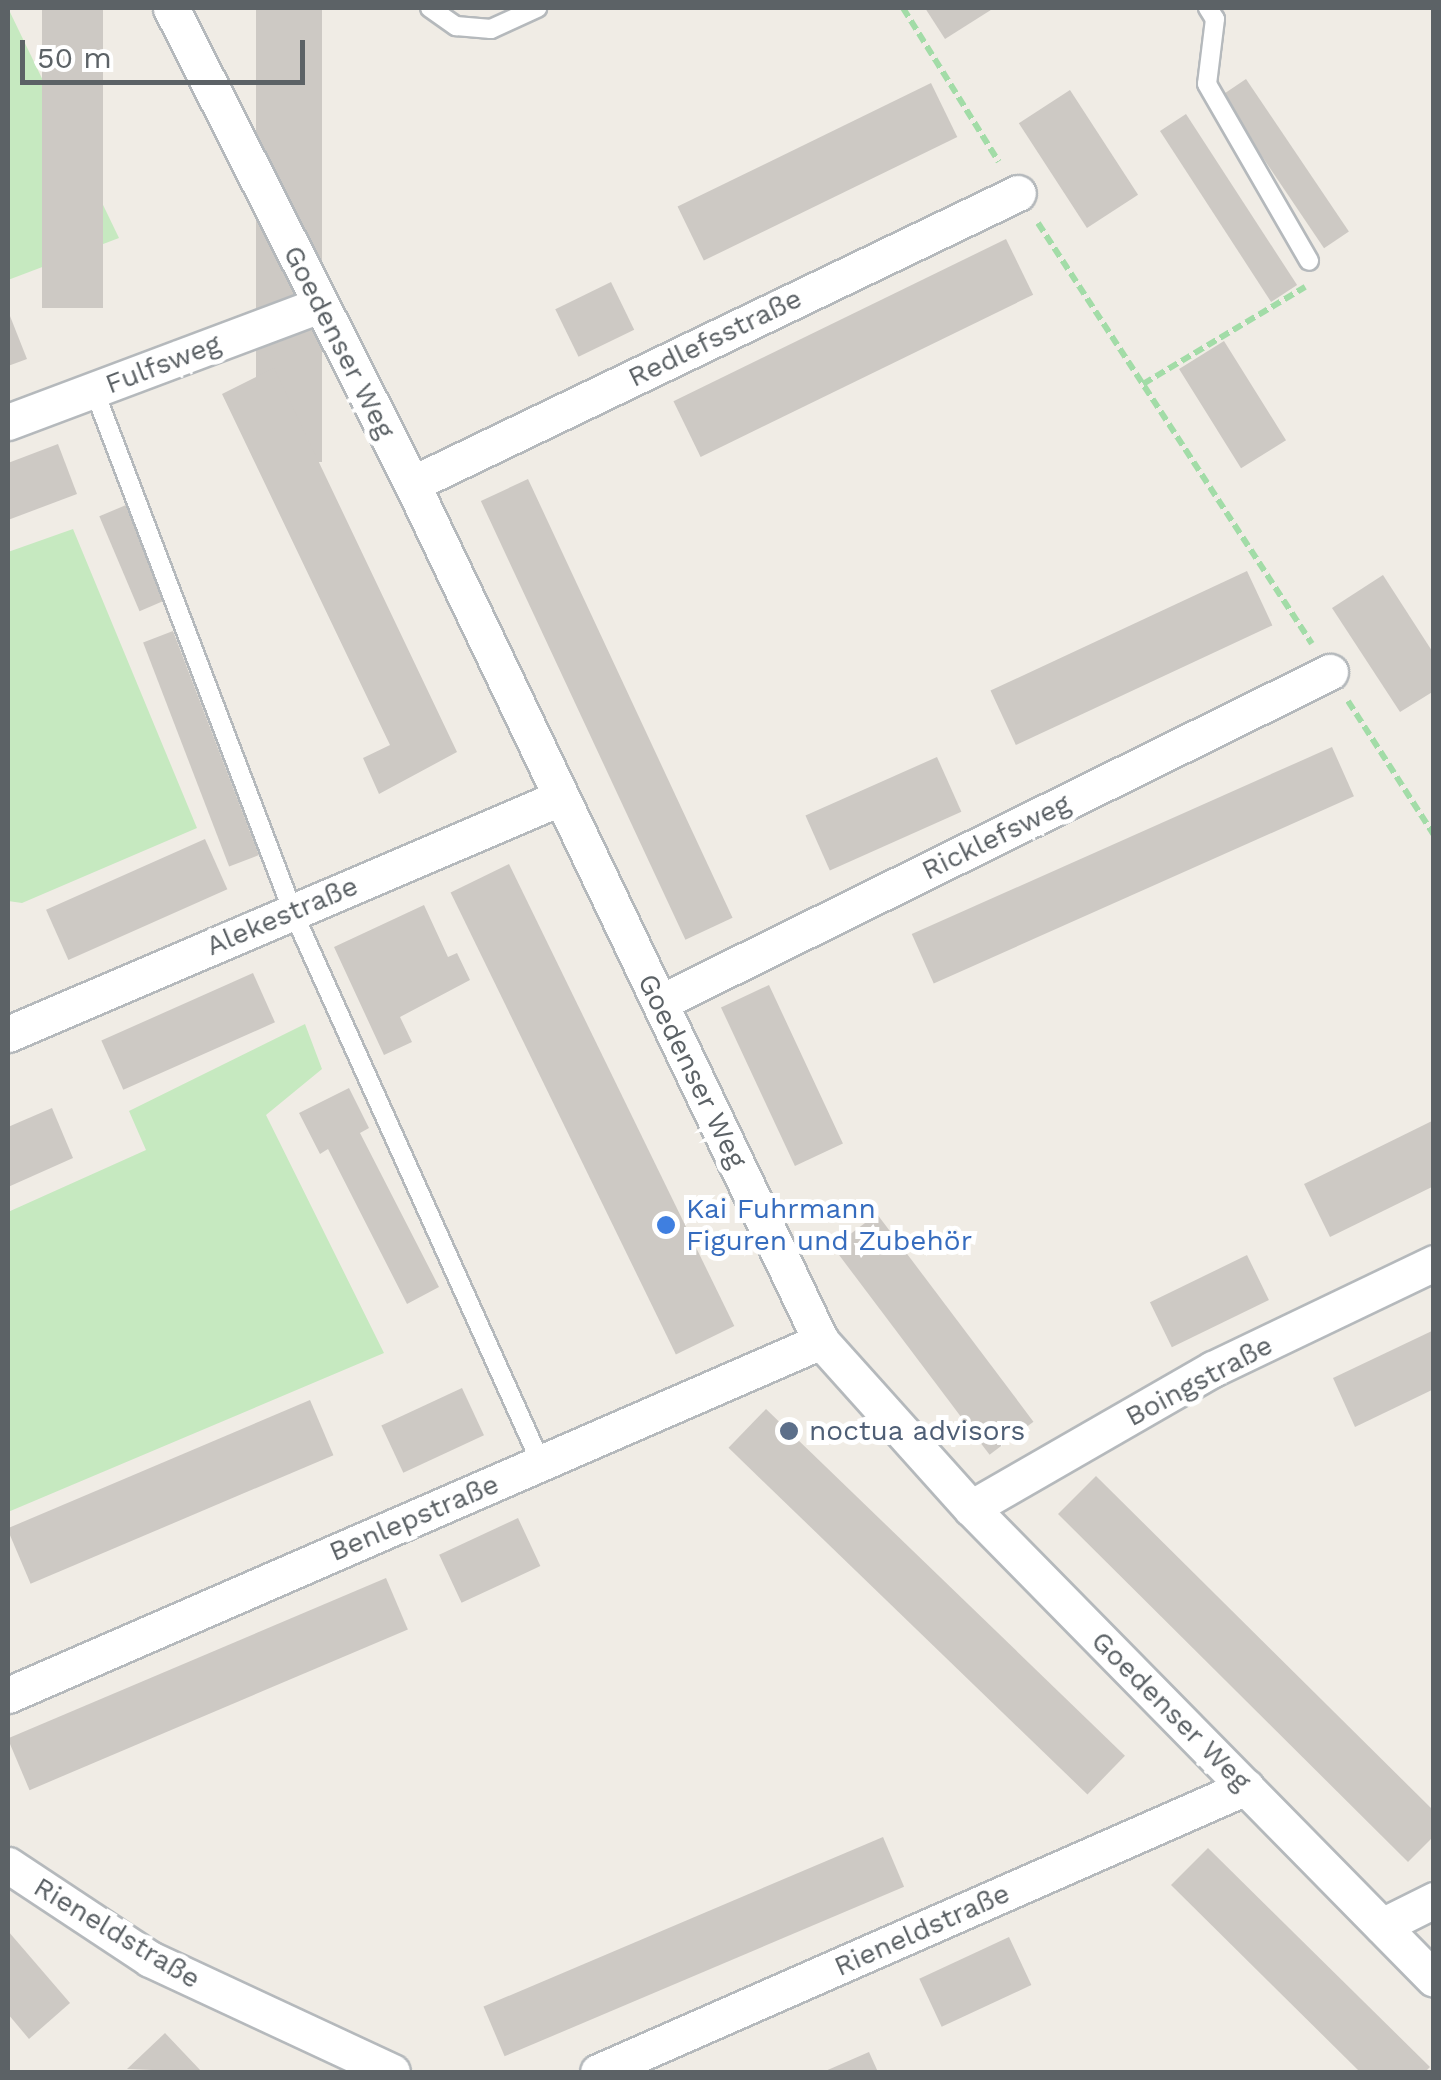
<!DOCTYPE html>
<html>
<head>
<meta charset="utf-8">
<style>
  body { margin:0 }
  #map { position:relative; width:1441px; height:2080px; overflow:hidden; background:#f0ece5; font-family:"Work Sans",sans-serif }
  div>[style] { position:absolute }
  .green>* { inset:0; background:#c6e9c0 }
  .building>* { inset:0; background:#cdc9c4; transform-origin:0 0 }
  .path>* { height:6px; margin-top:-3px; transform-origin:0; background:repeating-linear-gradient(90deg,#a2dca7 0 10px,transparent 0 15px) }
  .roads { filter:drop-shadow(2px 0 #b5b9bc) drop-shadow(-2px 0 #b5b9bc) drop-shadow(0 2px #b5b9bc) drop-shadow(0 -2px #b5b9bc) }
  .lane>* { height:18px; margin:-9px; padding:0 9px; transform-origin:9px; border-radius:9px; background:#fff }
  .street>* { height:35px; margin:-17.5px; padding:0 17.5px; transform-origin:17.5px; border-radius:17.5px; background:#fff }
  .dots>* { width:28px; height:28px; translate:-50% -50%; box-sizing:border-box; border:5px solid #fff; border-radius:50% }
  span { translate:-50% -50%; white-space:nowrap; text-align:center; line-height:1.15; -webkit-text-stroke:10px #fff; paint-order:stroke }
  .street-label { font-size:28px; color:#5c6266 }
  .shop-label { font-size:28px; color:#366cbe }
  .left { translate:0 -50%; text-align:left }
  .service-label { font-size:28px; color:#4e5e75 }
  .frame { position:absolute; inset:0; border:10px solid #5c6266; pointer-events:none }
  .scale { position:absolute; left:20px; top:40px; width:285px; height:45px; box-sizing:border-box; border:5px solid #5c6266; border-top:0; padding-left:12px; font-size:30px; line-height:35px; white-space:nowrap; color:#5c6266; -webkit-text-stroke:8px #fff; paint-order:stroke }
</style>
</head>
<body>
<div id="map">
  <div class="green">
    <i style="clip-path:polygon(8px 8px,119px 238px,8px 280px)"></i>
    <i style="clip-path:polygon(73px 529px,197px 828px,22px 903px,8px 901px,8px 552px)"></i>
    <i style="clip-path:polygon(305px 1024px,322px 1069px,266px 1115px,384px 1353px,8px 1512px,8px 1212px,146px 1150px,129px 1111px)"></i>
  </div>
  <div class="building">
    <i style="left:42px;top:8px;width:61px;height:300px"></i>
    <i style="left:256px;top:8px;width:66px;height:454px"></i>
    <i style="clip-path:polygon(925px 8px,994px 8px,945px 39px)"></i>
    <i style="left:1246px;top:79px;width:184px;height:30px;rotate:56deg"></i>
    <i style="left:931px;top:83px;width:60px;height:282px;rotate:64deg"></i>
    <i style="left:1070px;top:90px;width:125px;height:61px;rotate:57deg"></i>
    <i style="left:1186px;top:114px;width:204px;height:31px;rotate:57deg"></i>
    <i style="left:1006px;top:239px;width:62px;height:370px;rotate:64deg"></i>
    <i style="left:611px;top:282px;width:53px;height:62px;rotate:64deg"></i>
    <i style="clip-path:polygon(8px 311px,27px 359px,8px 366px)"></i>
    <i style="left:1224px;top:341px;width:117px;height:53px;rotate:58deg"></i>
    <i style="clip-path:polygon(274px 368px,457px 752px,379px 794px,363px 758px,390px 745px,222px 394px)"></i>
    <i style="clip-path:polygon(58px 444px,77px 494px,8px 520px,8px 463px)"></i>
    <i style="left:528px;top:479px;width:484px;height:52px;rotate:65deg"></i>
    <i style="left:126px;top:505px;width:103px;height:29px;rotate:67deg"></i>
    <i style="left:1247px;top:571px;width:60px;height:283px;rotate:65deg"></i>
    <i style="clip-path:polygon(1383px 575px,1434px 654px,1434px 691px,1400px 712px,1332px 608px)"></i>
    <i style="left:173px;top:631px;width:240px;height:32px;rotate:69deg"></i>
    <i style="left:1332px;top:747px;width:54px;height:460px;rotate:66deg"></i>
    <i style="left:937px;top:757px;width:60px;height:144px;rotate:66deg"></i>
    <i style="left:205px;top:839px;width:55px;height:174px;rotate:66deg"></i>
    <i style="left:509px;top:864px;width:514px;height:65px;rotate:64deg"></i>
    <i style="clip-path:polygon(424px 905px,448px 957px,457px 953px,470px 980px,400px 1017px,412px 1042px,384px 1055px,334px 947px)"></i>
    <i style="left:253px;top:973px;width:54px;height:166px;rotate:66deg"></i>
    <i style="left:769px;top:985px;width:175px;height:53px;rotate:65deg"></i>
    <i style="clip-path:polygon(349px 1088px,369px 1128px,360px 1133px,439px 1287px,407px 1304px,328px 1149px,320px 1154px,299px 1113px)"></i>
    <i style="clip-path:polygon(52px 1108px,73px 1158px,8px 1187px,8px 1127px)"></i>
    <i style="clip-path:polygon(1434px 1120px,1434px 1186px,1330px 1237px,1304px 1184px)"></i>
    <i style="left:877px;top:1214px;width:260px;height:55px;rotate:53deg"></i>
    <i style="left:1247px;top:1255px;width:50px;height:108px;rotate:64deg"></i>
    <i style="clip-path:polygon(1434px 1330px,1434px 1389px,1355px 1427px,1333px 1378px)"></i>
    <i style="left:462px;top:1388px;width:52px;height:89px;rotate:65deg"></i>
    <i style="left:310px;top:1400px;width:60px;height:329px;rotate:67deg"></i>
    <i style="left:766px;top:1409px;width:499px;height:54px;rotate:44deg"></i>
    <i style="clip-path:polygon(1096px 1476px,1434px 1811px,1434px 1836px,1408px 1862px,1058px 1514px)"></i>
    <i style="left:518px;top:1518px;width:53px;height:87px;rotate:65deg"></i>
    <i style="left:386px;top:1578px;width:56px;height:411px;rotate:67deg"></i>
    <i style="left:883px;top:1837px;width:54px;height:434px;rotate:67deg"></i>
    <i style="clip-path:polygon(1208px 1848px,1430px 2067px,1425px 2072px,1360px 2072px,1171px 1885px)"></i>
    <i style="clip-path:polygon(8px 1931px,70px 2003px,29px 2039px,8px 2014px)"></i>
    <i style="left:1009px;top:1937px;width:53px;height:99px;rotate:65deg"></i>
    <i style="clip-path:polygon(165px 2033px,202px 2072px,127px 2069px)"></i>
    <i style="clip-path:polygon(869px 2052px,878px 2072px,823px 2072px)"></i>
  </div>
  <div class="path">
    <i style="left:903px;top:8px;width:181px;rotate:58.1deg"></i>
    <i style="left:1038px;top:223px;width:502px;rotate:56.94deg"></i>
    <i style="left:1143px;top:384px;width:189px;rotate:-30.9deg"></i>
    <i style="left:1348px;top:701px;width:159px;rotate:57.3deg"></i>
  </div>
  <div class="roads">
    <div class="lane">
      <i style="left:430px;top:8px;width:32px;rotate:35deg"></i>
      <i style="left:456px;top:26px;width:35px;rotate:5deg"></i>
      <i style="left:491px;top:29px;width:51px;rotate:-24.5deg"></i>
      <i style="left:1208px;top:8px;width:13px;rotate:58deg"></i>
      <i style="left:1215px;top:19px;width:65px;rotate:97deg"></i>
      <i style="left:1207px;top:84px;width:204px;rotate:60deg"></i>
      <i style="left:94px;top:390px;width:559px;rotate:69.13deg"></i>
      <i style="left:293px;top:912px;width:604px;rotate:65.77deg"></i>
    </div>
    <div class="street">
      <i style="left:171px;top:8px;width:534px;rotate:63.15deg"></i>
      <i style="left:412px;top:484px;width:950px;rotate:64.49deg"></i>
      <i style="left:821px;top:1341px;width:224px;rotate:48.1deg"></i>
      <i style="left:971px;top:1508px;width:660px;rotate:45.49deg"></i>
      <i style="left:8px;top:422px;width:332px;rotate:-20.6deg"></i>
      <i style="left:412px;top:484px;width:672px;rotate:-25.65deg"></i>
      <i style="left:661px;top:1002px;width:746px;rotate:-26.26deg"></i>
      <i style="left:8px;top:1034px;width:597px;rotate:-23.17deg"></i>
      <i style="left:971px;top:1508px;width:279px;rotate:-29.9deg"></i>
      <i style="left:1213px;top:1369px;width:245px;rotate:-25.6deg"></i>
      <i style="left:8px;top:1695px;width:887px;rotate:-23.53deg"></i>
      <i style="left:8px;top:1865px;width:170px;rotate:33.5deg"></i>
      <i style="left:150px;top:1959px;width:267px;rotate:25deg"></i>
      <i style="left:1382px;top:1926px;width:58px;rotate:-26.6deg"></i>
      <i style="left:598px;top:2072px;width:708px;rotate:-23.74deg"></i>
    </div>
  </div>
  <div class="dots">
    <i style="left:666px;top:1225px;background:#3f7fe0"></i>
    <i style="left:789px;top:1431px;background:#5c6f8a"></i>
  </div>
  <div class="street-label">
    <span style="left:715px;top:338px;rotate:-26deg">Redlefsstraße</span>
    <span style="left:339px;top:342px;rotate:63deg">Goedenser Weg</span>
    <span style="left:163px;top:364px;rotate:-21deg">Fulfsweg</span>
    <span style="left:996px;top:837px;rotate:-26deg">Ricklefsweg</span>
    <span style="left:282px;top:916px;rotate:-23deg">Alekestraße</span>
    <span style="left:692px;top:1071px;rotate:64deg">Goedenser Weg</span>
    <span style="left:1199px;top:1381px;rotate:-28deg">Boingstraße</span>
    <span style="left:414px;top:1518px;rotate:-23deg">Benlepstraße</span>
    <span style="left:1171px;top:1711px;rotate:45deg">Goedenser Weg</span>
    <span style="left:922px;top:1930px;rotate:-24deg">Rieneldstraße</span>
    <span style="left:117px;top:1933px;rotate:31deg">Rieneldstraße</span>
  </div>
  <div class="shop-label">
    <span class="left" style="left:686px;top:1225px">Kai Fuhrmann<br>Figuren und Zubehör</span>
  </div>
  <div class="service-label">
    <span class="left" style="left:809px;top:1431px">noctua advisors</span>
  </div>
  <div class="frame"></div>
  <div class="scale">50 m</div>
</div>
</body>
</html>
